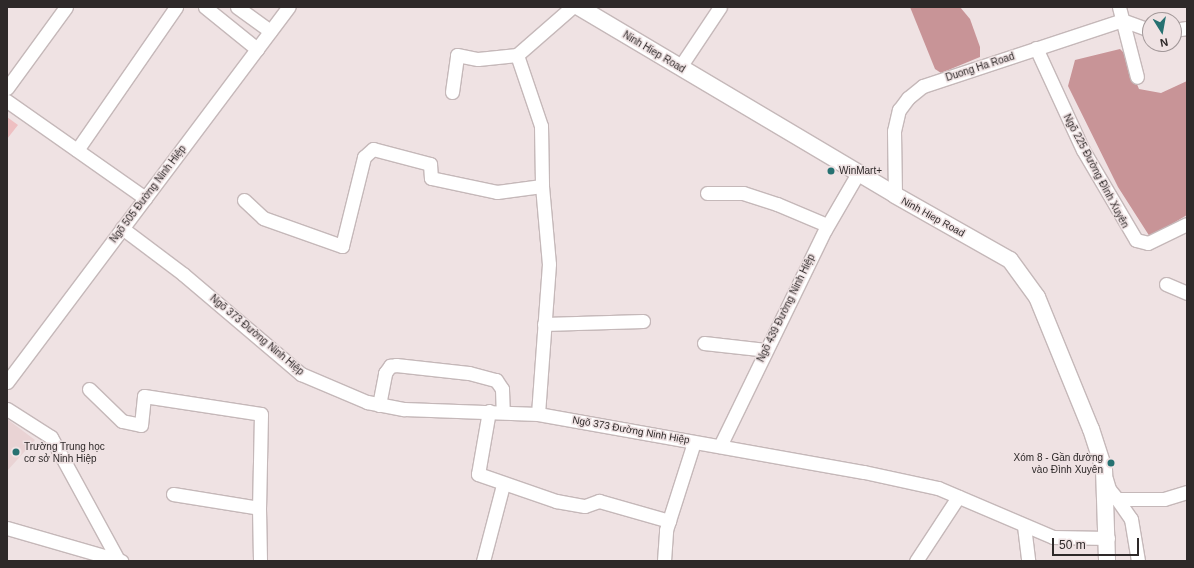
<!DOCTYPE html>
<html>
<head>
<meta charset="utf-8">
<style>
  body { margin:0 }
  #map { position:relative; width:1194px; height:568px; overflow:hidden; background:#efe2e3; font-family:Helvetica,sans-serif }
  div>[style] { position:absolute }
  .built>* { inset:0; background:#e9d3d4 }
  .green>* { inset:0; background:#eebfc1 }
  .water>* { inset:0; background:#c89497 }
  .roads { filter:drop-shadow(1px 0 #c5b8b9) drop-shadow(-1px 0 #c5b8b9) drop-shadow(0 1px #c5b8b9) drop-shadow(0 -1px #c5b8b9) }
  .minor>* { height:13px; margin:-6.5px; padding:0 6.5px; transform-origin:6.5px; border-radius:6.5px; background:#fff }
  .major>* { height:16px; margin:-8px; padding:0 8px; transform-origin:8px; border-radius:8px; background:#fff }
  .dots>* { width:11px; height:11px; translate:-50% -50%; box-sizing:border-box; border:2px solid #efe2e3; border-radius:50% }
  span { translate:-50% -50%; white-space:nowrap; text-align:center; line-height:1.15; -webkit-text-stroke:3px #efe2e3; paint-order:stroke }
  .street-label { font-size:10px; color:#2e2929 }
  .poi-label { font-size:10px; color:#2e2929 }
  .left { translate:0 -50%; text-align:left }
  .right { translate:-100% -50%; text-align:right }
  .frame { position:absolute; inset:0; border:8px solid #2e2929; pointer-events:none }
  .north { position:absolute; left:1142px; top:12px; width:40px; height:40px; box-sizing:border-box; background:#efe2e3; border:1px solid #a29899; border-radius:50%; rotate:169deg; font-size:11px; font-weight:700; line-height:16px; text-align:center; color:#2e2929 }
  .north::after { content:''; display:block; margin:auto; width:14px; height:18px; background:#267171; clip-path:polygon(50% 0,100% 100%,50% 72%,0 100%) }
  .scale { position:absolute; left:1052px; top:538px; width:87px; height:18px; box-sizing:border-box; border:2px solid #2e2929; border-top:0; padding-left:5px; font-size:12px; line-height:14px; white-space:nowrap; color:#2e2929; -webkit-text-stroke:3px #efe2e3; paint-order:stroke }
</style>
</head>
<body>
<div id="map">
  <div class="built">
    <i style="clip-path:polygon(7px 419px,35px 440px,7px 471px)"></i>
  </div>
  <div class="green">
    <i style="clip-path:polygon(7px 117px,18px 125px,7px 139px)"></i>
  </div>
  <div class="water">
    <i style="clip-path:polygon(910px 7px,960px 7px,970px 19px,980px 47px,980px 57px,941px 73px,935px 69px)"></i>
    <i style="clip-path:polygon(1120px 49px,1124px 53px,1139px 89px,1161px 93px,1187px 81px,1187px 215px,1150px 237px,1118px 187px,1068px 86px,1075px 60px)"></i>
  </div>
  <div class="roads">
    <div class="minor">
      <i style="left:205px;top:7px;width:67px;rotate:38.9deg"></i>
      <i style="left:237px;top:7px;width:41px;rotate:36deg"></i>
      <i style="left:1119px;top:7px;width:72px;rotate:75.6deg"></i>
      <i style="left:1174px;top:30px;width:13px;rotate:-9deg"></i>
      <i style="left:1036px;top:48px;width:112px;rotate:65.3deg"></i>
      <i style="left:1083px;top:150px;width:104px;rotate:59.5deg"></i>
      <i style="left:1136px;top:240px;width:12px;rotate:14deg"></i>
      <i style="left:1148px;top:243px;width:43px;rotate:-26deg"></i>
      <i style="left:517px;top:55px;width:75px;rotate:71.3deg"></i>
      <i style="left:541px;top:126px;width:60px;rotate:89deg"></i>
      <i style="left:542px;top:186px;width:78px;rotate:84.9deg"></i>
      <i style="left:549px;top:264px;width:150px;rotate:94.2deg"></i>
      <i style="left:680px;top:67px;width:72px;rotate:-56.3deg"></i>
      <i style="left:7px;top:88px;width:100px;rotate:-53.9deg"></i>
      <i style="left:452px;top:92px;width:37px;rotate:-82deg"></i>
      <i style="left:457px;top:55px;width:21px;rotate:11deg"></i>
      <i style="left:478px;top:59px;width:39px;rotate:-6deg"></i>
      <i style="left:517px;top:55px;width:73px;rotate:-41.1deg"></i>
      <i style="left:7px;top:101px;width:169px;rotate:35.1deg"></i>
      <i style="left:77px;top:150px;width:174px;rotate:-55.3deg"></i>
      <i style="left:707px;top:193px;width:36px"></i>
      <i style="left:743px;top:193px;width:36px;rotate:18deg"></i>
      <i style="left:777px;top:204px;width:54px;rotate:22.8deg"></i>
      <i style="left:895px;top:195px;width:64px;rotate:-90.9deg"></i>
      <i style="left:894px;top:131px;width:22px;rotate:-77deg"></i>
      <i style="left:899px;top:110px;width:15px;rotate:-53deg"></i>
      <i style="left:908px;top:98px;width:19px;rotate:-39deg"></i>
      <i style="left:923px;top:86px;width:210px;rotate:-18.3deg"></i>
      <i style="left:1122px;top:20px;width:30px;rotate:20deg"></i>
      <i style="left:244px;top:200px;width:26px;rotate:43deg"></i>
      <i style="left:263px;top:218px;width:84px;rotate:19.5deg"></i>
      <i style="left:342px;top:246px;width:92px;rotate:-76.1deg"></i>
      <i style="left:364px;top:157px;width:12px;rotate:-42deg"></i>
      <i style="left:373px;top:149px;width:59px;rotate:14.7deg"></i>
      <i style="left:430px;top:164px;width:14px;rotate:86deg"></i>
      <i style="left:431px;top:178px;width:67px;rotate:12deg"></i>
      <i style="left:497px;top:192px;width:45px;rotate:-7.6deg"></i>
      <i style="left:122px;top:228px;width:76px;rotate:37deg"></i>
      <i style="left:183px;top:274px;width:155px;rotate:40.3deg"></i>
      <i style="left:301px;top:374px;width:72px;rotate:23deg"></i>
      <i style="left:367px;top:402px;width:38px;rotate:11deg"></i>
      <i style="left:404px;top:409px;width:134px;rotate:2.1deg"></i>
      <i style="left:538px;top:414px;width:331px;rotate:10.1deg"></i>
      <i style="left:864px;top:472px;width:76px;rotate:12.2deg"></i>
      <i style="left:938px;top:488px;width:125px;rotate:23.1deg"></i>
      <i style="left:1053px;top:537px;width:55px;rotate:1deg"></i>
      <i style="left:1166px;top:284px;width:23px;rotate:23deg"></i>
      <i style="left:544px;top:324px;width:99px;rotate:-1.7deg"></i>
      <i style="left:704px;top:343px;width:62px;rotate:6.4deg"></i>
      <i style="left:7px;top:382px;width:469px;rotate:-53.1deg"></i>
      <i style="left:89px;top:389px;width:46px;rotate:44.1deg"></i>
      <i style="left:122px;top:421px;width:19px;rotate:12deg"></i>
      <i style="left:141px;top:425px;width:29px;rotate:-84deg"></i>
      <i style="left:144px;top:396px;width:118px;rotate:8.7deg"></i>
      <i style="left:261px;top:414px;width:94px;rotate:91.2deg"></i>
      <i style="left:379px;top:405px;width:33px;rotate:-79deg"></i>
      <i style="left:385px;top:373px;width:9px;rotate:-54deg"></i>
      <i style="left:390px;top:366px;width:6px;rotate:-9deg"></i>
      <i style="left:396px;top:365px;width:73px;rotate:6.3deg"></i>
      <i style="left:469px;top:373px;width:28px;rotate:15deg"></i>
      <i style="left:496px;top:380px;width:11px;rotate:56deg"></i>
      <i style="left:502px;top:389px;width:23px;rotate:88deg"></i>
      <i style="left:7px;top:409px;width:52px;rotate:32.5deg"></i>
      <i style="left:51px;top:437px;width:140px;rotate:61.4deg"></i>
      <i style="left:489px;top:411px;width:64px;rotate:99.9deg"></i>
      <i style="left:478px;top:474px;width:83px;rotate:19.1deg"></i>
      <i style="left:556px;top:501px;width:29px;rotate:10deg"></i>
      <i style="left:585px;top:506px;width:15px;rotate:-20deg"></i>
      <i style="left:599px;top:501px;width:73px;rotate:15.9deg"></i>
      <i style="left:720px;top:446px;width:240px;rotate:-64.1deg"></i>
      <i style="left:825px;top:230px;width:66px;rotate:-59.9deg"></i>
      <i style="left:1106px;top:479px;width:10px;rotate:73deg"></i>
      <i style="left:1109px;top:489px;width:13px;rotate:51deg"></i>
      <i style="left:1117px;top:499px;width:47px"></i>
      <i style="left:1164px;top:499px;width:24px;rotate:-17deg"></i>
      <i style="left:173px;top:494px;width:87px;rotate:9.2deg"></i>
      <i style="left:259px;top:508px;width:53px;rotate:88.9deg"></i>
      <i style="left:1117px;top:499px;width:24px;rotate:55deg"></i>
      <i style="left:1131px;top:519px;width:43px;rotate:80.5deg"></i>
      <i style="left:1024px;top:526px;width:35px;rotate:83deg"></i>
      <i style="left:7px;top:528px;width:119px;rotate:16.1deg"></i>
      <i style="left:483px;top:561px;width:79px;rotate:-75.3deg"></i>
      <i style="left:664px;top:561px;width:31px;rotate:-86deg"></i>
      <i style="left:666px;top:530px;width:92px;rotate:-72.3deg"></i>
      <i style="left:916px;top:561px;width:77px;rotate:-56.7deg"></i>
    </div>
    <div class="major">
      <i style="left:579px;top:7px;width:368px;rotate:30.7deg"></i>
      <i style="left:895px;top:195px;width:132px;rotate:29.5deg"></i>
      <i style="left:1010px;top:260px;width:46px;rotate:53.9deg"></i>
      <i style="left:1037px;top:297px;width:143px;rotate:67.8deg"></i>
      <i style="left:1091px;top:429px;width:42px;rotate:72deg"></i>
      <i style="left:1104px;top:469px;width:92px;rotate:88.1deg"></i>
    </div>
  </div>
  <div class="dots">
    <i style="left:831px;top:171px;background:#267171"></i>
    <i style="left:16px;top:452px;background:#267171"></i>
    <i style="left:1111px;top:463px;background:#267171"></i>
  </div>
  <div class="street-label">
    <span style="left:654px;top:52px;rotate:31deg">Ninh Hiep Road</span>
    <span style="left:980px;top:67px;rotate:-18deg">Duong Ha Road</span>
    <span style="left:1096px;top:171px;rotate:62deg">Ngõ 225 Đường Đình Xuyên</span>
    <span style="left:148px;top:194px;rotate:-53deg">Ngõ 505 Đường Ninh Hiệp</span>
    <span style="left:933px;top:217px;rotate:29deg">Ninh Hiep Road</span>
    <span style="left:786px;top:308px;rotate:-64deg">Ngõ 439 Đường Ninh Hiệp</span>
    <span style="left:257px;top:335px;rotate:40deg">Ngõ 373 Đường Ninh Hiệp</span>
    <span style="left:631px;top:430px;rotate:10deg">Ngõ 373 Đường Ninh Hiệp</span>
  </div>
  <div class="poi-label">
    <span class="left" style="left:839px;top:171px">WinMart+</span>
    <span class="left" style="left:24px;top:452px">Trường Trung học<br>cơ sở Ninh Hiệp</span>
    <span class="right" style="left:1103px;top:463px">Xóm 8 - Gần đường<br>vào Đình Xuyên</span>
  </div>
  <div class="frame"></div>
  <div class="north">N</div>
  <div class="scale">50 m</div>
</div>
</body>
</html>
